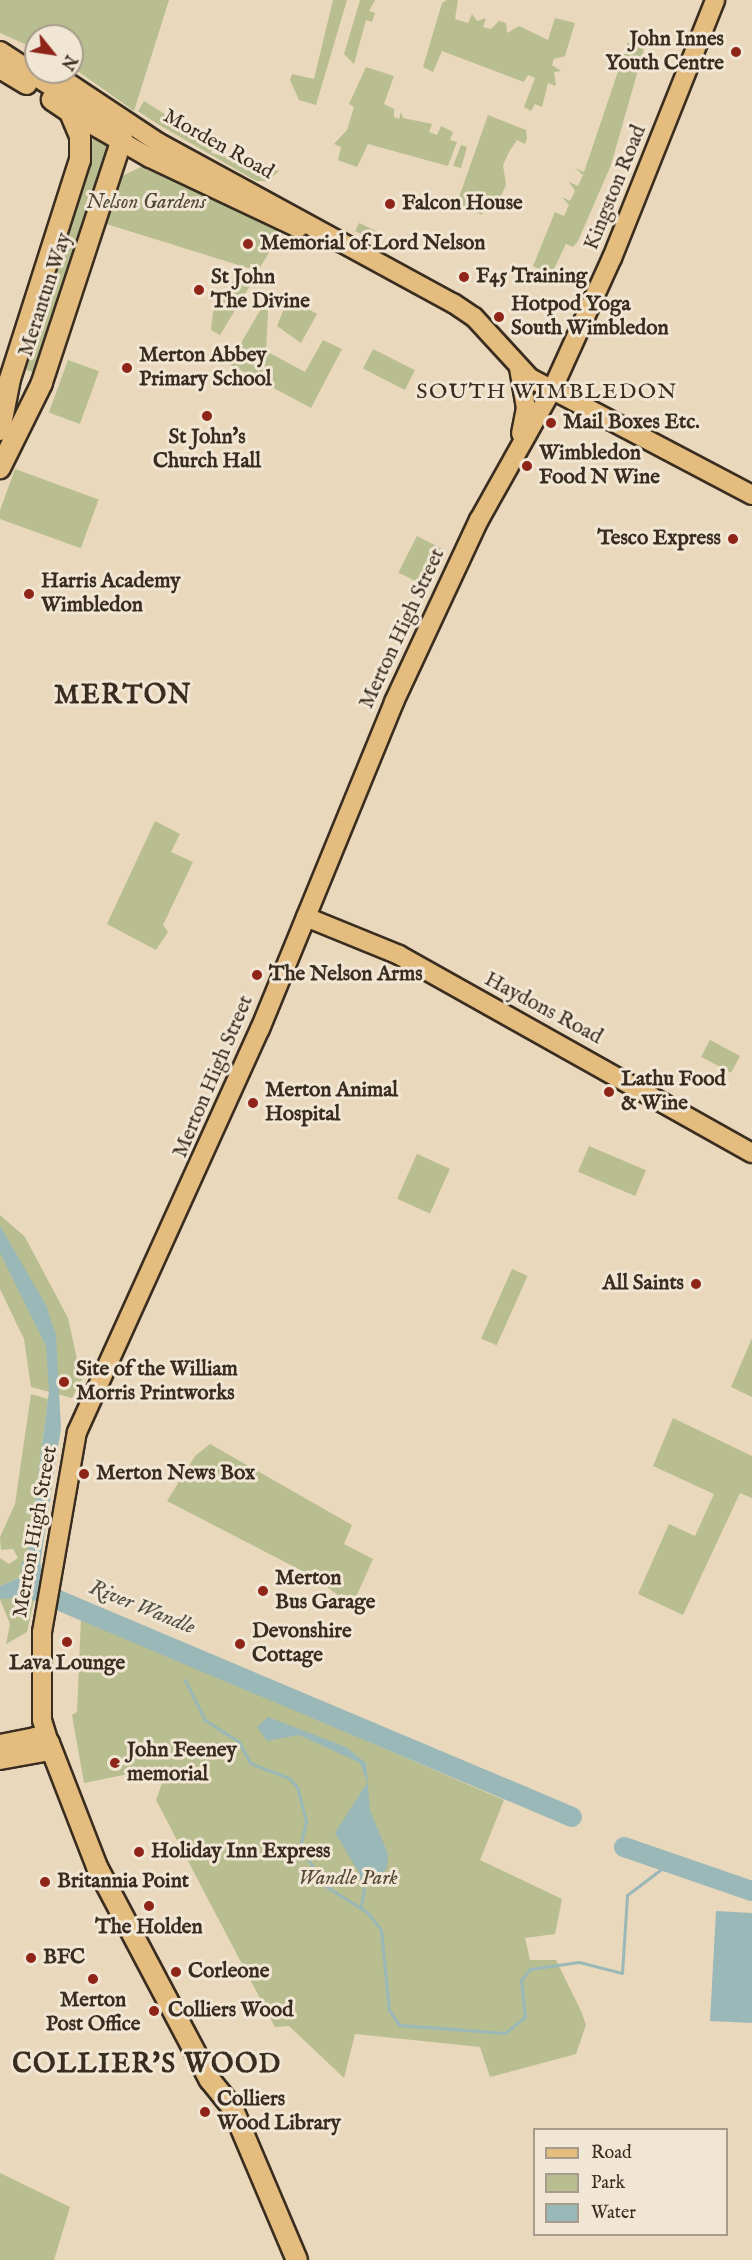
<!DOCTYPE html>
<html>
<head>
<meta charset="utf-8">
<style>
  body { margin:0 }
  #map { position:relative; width:752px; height:2260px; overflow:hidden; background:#e9d8bb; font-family:"IM FELL English",serif }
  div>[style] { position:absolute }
  .green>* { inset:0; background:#b8be8f; transform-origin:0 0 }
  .water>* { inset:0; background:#9ab8b8 }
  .stream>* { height:3px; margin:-1.5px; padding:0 1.5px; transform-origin:1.5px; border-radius:1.5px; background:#9ab8b8 }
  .river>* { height:20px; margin:-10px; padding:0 10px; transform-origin:10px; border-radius:10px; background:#9ab8b8 }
  .roads { filter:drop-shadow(2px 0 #392d20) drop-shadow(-2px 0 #392d20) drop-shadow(0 2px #392d20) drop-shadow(0 -2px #392d20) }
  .primary>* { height:18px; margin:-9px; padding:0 9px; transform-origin:9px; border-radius:9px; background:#e4bc7e }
  .trunk>* { height:20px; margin:-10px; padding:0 10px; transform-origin:10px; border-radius:10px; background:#e4bc7e }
  .dots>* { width:16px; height:16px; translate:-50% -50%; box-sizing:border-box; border:3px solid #f1e6d3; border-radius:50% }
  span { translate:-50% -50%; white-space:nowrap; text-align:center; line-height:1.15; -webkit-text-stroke:6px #f1e6d3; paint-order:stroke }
  .poi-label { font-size:21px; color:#392d20; font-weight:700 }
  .right { translate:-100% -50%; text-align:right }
  .left { translate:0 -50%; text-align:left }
  .street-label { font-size:21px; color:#392d20 }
  .park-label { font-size:21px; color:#524a36; font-style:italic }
  .neighbourhood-label { font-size:22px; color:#392d20; letter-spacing:1.5px }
  .water-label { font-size:22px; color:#515046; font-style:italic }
  .district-label { font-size:27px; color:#392d20; font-weight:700; letter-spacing:1.5px }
  .legend { position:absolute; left:533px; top:2128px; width:195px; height:108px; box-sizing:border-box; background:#f1e6d3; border:2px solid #a79c8b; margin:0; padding:8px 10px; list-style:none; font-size:18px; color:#392d20 }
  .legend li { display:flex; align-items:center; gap:12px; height:30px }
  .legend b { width:30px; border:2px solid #a79c8b }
  .north { position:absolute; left:24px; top:24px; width:60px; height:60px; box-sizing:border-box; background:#f1e6d3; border:2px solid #a79c8b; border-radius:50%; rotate:120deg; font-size:16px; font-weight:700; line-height:24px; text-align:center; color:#392d20 }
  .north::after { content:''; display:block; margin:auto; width:21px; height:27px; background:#8f2418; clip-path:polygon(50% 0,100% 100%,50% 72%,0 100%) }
</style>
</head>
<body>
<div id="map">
  <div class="green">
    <i style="clip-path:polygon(0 0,169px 0,134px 111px,72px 67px,72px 36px,36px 36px,36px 49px,0 33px)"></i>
    <i style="clip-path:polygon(333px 0,347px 0,316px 105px,299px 100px,290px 80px,292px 74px,314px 79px)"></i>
    <i style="clip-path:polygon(360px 0,375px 0,369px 11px,375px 13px,372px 22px,366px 20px,354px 64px,344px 54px)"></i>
    <i style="clip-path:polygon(447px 0,458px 0,455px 19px,468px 23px,472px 14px,477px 21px,486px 18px,483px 27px,491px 29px,499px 21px,506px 23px,507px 33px,519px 26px,548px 40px,555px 18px,575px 23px,565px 56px,554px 59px,552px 65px,561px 71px,554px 72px,556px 86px,548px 83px,542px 107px,535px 104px,531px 111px,524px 107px,535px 78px,528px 75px,524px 82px,442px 51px,433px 72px,423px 67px,442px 3px)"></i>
    <i style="clip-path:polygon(628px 42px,644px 49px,611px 165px,578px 241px,573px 247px,566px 244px,551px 275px,533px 266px,555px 212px,564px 216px,569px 205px,562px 197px,570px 201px,575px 191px,569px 182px,578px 186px,583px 175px,575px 168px,584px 172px)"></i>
    <i style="clip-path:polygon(366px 67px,394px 76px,384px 104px,394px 109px,394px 117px,399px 119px,401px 112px,403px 118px,432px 124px,429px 132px,437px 135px,441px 126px,453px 132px,450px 140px,457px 142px,448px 166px,368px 144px,357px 167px,338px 160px,341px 147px,334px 144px,347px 130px,354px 107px,349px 104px)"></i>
    <i style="clip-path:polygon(144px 101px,193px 132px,195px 125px,201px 127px,199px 134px,215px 138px,211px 153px,279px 171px,267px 181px,256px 181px,156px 123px,138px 111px)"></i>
    <i style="clip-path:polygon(488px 115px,526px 130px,527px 139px,525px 144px,517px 140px,509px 152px,503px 165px,506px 185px,501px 196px,486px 199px,482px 215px,457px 203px)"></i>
    <i style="clip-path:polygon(93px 138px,112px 148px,37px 374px,20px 367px)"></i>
    <i style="clip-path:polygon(461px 145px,467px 147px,461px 168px,453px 166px)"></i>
    <i style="clip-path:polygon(141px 167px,282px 231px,258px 271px,103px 223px,122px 176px)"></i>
    <i style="left:359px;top:223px;width:26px;height:9px;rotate:25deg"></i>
    <i style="clip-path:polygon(243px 280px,251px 284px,220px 335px,211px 330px,213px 312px,232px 282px)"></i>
    <i style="clip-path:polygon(294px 301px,317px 314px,301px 343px,277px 326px,285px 306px)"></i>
    <i style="clip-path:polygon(262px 307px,268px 310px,266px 351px,305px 372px,323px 340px,342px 349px,311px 408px,229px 364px)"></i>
    <i style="left:373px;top:349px;width:47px;height:22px;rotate:27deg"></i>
    <i style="left:68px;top:360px;width:33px;height:56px;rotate:20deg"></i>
    <i style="left:15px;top:469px;width:89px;height:52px;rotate:20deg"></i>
    <i style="left:417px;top:536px;width:29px;height:41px;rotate:27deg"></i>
    <i style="clip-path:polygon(155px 821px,180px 834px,171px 852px,193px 862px,163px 925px,168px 932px,156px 950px,107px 924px)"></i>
    <i style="left:710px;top:1040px;width:34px;height:19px;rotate:28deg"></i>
    <i style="left:589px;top:1146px;width:62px;height:28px;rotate:23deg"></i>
    <i style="left:417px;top:1154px;width:36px;height:49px;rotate:24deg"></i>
    <i style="clip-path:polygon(0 1215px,25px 1237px,68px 1318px,77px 1359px,89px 1366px,72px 1398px,31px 1387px,24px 1339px,0 1289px)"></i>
    <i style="left:512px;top:1269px;width:17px;height:76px;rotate:24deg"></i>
    <i style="clip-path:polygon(752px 1338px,752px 1397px,731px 1387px)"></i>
    <i style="clip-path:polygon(31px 1394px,48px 1399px,28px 1553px,21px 1577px,0 1586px,0 1558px,9px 1564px,18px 1558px,13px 1549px,1px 1550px,0 1537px,15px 1504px)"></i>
    <i style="clip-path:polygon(673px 1418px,752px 1456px,752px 1498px,740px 1493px,683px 1615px,638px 1594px,669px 1524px,695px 1536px,714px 1494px,653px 1466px)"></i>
    <i style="clip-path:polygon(210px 1444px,352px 1525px,344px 1544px,373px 1559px,352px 1606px,314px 1577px,167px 1501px,195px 1456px)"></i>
    <i style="clip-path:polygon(19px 1594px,35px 1596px,27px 1632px,6px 1644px,10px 1624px,0 1599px)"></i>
    <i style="clip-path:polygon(81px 1618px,504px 1800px,480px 1860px,562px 1899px,555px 1934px,525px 1938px,530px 1960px,556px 1960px,581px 2011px,586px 2025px,576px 2054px,490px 2077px,480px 2047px,355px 2034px,344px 2078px,289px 2026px,275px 2027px,156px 1800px,168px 1766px,84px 1783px,72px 1715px,77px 1712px)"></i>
    <i style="clip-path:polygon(0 2173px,70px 2207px,54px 2260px,0 2260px)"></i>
  </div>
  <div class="water">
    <i style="clip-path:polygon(0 1226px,46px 1305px,56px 1335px,61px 1428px,35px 1596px,0 1599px,0 1586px,21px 1577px,28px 1553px,49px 1391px,46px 1346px,0 1253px)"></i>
    <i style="clip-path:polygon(268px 1717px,346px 1747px,366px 1763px,370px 1810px,388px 1854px,387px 1868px,373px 1884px,361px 1887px,360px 1874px,335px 1833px,367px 1783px,360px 1763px,299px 1735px,267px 1741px,257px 1727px)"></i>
    <i style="clip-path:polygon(716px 1911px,752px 1913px,752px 2023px,710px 2021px)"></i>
  </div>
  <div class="stream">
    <i style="left:180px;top:1649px;width:11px;rotate:80deg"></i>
    <i style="left:185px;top:1680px;width:45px;rotate:63.4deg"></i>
    <i style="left:205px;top:1720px;width:40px;rotate:32.9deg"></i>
    <i style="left:239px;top:1742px;width:24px;rotate:62deg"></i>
    <i style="left:250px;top:1763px;width:42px;rotate:21deg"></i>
    <i style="left:289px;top:1778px;width:12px;rotate:48deg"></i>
    <i style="left:297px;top:1787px;width:35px;rotate:75deg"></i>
    <i style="left:306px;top:1821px;width:28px;rotate:103deg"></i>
    <i style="left:300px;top:1848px;width:47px;rotate:55.3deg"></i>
    <i style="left:327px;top:1887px;width:47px;rotate:32deg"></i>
    <i style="left:367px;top:1912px;width:23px;rotate:52deg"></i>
    <i style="left:381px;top:1930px;width:80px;rotate:84.3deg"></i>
    <i style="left:389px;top:2010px;width:18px;rotate:56deg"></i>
    <i style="left:399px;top:2025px;width:106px;rotate:4.3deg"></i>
    <i style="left:505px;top:2033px;width:26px;rotate:-39deg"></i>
    <i style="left:525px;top:2017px;width:37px;rotate:-96deg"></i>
    <i style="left:521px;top:1980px;width:14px;rotate:-51deg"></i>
    <i style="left:530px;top:1969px;width:49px;rotate:-8.1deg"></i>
    <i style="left:579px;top:1962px;width:44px;rotate:14.3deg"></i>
    <i style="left:622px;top:1973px;width:78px;rotate:-86.3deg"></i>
    <i style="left:627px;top:1895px;width:51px;rotate:-37.1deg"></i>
    <i style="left:361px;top:1907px;width:19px;rotate:-81deg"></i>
  </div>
  <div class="river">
    <i style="left:31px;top:1567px;width:22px;rotate:87deg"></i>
    <i style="left:32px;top:1589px;width:586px;rotate:22.89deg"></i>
    <i style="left:624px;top:1847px;width:135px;rotate:19deg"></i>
  </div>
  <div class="roads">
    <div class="primary">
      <i style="left:52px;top:72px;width:128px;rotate:33.6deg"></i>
      <i style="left:159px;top:143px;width:335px;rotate:28.6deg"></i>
      <i style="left:453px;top:303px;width:25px;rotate:34deg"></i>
      <i style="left:474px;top:317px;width:83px;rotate:47.4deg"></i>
      <i style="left:530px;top:378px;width:251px;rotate:27.8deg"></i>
      <i style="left:70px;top:112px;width:92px;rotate:29.9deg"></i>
      <i style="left:150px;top:158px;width:164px;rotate:25.3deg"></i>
      <i style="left:519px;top:368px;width:41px;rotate:80.1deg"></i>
      <i style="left:526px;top:408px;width:26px;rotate:101deg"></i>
      <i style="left:306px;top:917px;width:100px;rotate:22.2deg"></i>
      <i style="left:399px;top:955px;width:405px;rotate:29.3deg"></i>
      <i style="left:49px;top:1743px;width:24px;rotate:-107deg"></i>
      <i style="left:42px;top:1720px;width:88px;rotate:-90deg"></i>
      <i style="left:42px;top:1632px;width:203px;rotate:-80.1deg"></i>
      <i style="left:77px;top:1432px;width:443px;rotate:-65.6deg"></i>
      <i style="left:260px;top:1029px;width:353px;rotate:-67.7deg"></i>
      <i style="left:394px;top:702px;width:201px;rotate:-65deg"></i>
      <i style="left:479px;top:520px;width:149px;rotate:-60.7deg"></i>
      <i style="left:552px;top:390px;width:145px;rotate:-65.6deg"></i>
      <i style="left:612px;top:258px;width:278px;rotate:-68.2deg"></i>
    </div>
    <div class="trunk">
      <i style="left:0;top:52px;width:121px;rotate:33.2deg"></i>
      <i style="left:101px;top:118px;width:30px;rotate:45deg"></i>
      <i style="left:122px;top:139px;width:257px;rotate:108.2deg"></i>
      <i style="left:42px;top:383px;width:95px;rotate:116.3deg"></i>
      <i style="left:0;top:68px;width:31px;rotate:31deg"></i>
      <i style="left:0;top:430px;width:52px;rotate:-78.9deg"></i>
      <i style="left:10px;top:379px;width:230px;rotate:-72.3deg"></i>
      <i style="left:80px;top:160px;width:24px;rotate:-90deg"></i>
      <i style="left:80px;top:136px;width:26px;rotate:-113deg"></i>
      <i style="left:70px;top:112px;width:22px;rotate:-146deg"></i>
      <i style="left:0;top:1745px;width:36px;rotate:-11deg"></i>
      <i style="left:35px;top:1738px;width:15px;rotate:20deg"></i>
      <i style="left:49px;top:1743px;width:133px;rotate:68.8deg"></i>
      <i style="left:97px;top:1867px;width:241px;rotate:62.1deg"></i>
      <i style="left:210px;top:2080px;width:35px;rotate:51deg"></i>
      <i style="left:232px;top:2107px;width:166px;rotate:67deg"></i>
      <i style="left:0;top:1759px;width:51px;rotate:-10.2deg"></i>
    </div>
  </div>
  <div class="dots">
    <i style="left:736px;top:52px;background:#8f2418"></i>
    <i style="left:390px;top:204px;background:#8f2418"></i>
    <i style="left:248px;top:244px;background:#8f2418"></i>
    <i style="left:464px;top:277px;background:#8f2418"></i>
    <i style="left:199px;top:290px;background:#8f2418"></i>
    <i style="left:499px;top:317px;background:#8f2418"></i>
    <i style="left:127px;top:368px;background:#8f2418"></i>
    <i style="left:207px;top:416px;background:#8f2418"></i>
    <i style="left:551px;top:423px;background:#8f2418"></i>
    <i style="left:527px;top:466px;background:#8f2418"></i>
    <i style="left:733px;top:539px;background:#8f2418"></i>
    <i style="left:29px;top:594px;background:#8f2418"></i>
    <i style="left:257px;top:975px;background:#8f2418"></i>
    <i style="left:609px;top:1092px;background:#8f2418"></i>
    <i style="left:253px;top:1103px;background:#8f2418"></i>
    <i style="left:696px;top:1284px;background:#8f2418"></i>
    <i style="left:64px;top:1382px;background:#8f2418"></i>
    <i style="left:84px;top:1474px;background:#8f2418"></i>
    <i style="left:263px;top:1591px;background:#8f2418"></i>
    <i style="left:67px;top:1642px;background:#8f2418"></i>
    <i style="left:240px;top:1644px;background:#8f2418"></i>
    <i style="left:115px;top:1763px;background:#8f2418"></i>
    <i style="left:139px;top:1852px;background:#8f2418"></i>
    <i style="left:45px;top:1882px;background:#8f2418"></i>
    <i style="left:149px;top:1906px;background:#8f2418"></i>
    <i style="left:31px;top:1958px;background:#8f2418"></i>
    <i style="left:176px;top:1972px;background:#8f2418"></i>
    <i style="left:93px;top:1979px;background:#8f2418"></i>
    <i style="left:154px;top:2011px;background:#8f2418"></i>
    <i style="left:205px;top:2112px;background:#8f2418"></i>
  </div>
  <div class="poi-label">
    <span class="right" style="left:724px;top:52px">John Innes<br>Youth Centre</span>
    <span class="left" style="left:402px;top:204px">Falcon House</span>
    <span class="left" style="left:260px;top:244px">Memorial of Lord Nelson</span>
    <span class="left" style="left:476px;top:277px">F45 Training</span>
    <span class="left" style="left:211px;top:290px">St John<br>The Divine</span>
    <span class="left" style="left:511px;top:317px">Hotpod Yoga<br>South Wimbledon</span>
    <span class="left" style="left:139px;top:368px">Merton Abbey<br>Primary School</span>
    <span class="left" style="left:563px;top:423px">Mail Boxes Etc.</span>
    <span style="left:207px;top:450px">St John's<br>Church Hall</span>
    <span class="left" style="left:539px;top:466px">Wimbledon<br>Food N Wine</span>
    <span class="right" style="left:721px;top:539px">Tesco Express</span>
    <span class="left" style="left:41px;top:594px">Harris Academy<br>Wimbledon</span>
    <span class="left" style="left:269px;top:975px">The Nelson Arms</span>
    <span class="left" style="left:621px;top:1092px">Lathu Food<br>&amp; Wine</span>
    <span class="left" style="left:265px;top:1103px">Merton Animal<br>Hospital</span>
    <span class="right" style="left:684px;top:1284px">All Saints</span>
    <span class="left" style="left:76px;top:1382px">Site of the William<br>Morris Printworks</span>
    <span class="left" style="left:96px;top:1474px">Merton News Box</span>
    <span class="left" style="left:275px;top:1591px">Merton<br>Bus Garage</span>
    <span class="left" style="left:252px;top:1644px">Devonshire<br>Cottage</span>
    <span style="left:67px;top:1664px">Lava Lounge</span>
    <span class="left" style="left:127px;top:1763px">John Feeney<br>memorial</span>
    <span class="left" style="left:151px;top:1852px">Holiday Inn Express</span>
    <span class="left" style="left:57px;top:1882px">Britannia Point</span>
    <span style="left:149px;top:1928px">The Holden</span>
    <span class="left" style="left:43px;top:1958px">BFC</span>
    <span class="left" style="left:188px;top:1972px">Corleone</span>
    <span style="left:93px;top:2013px">Merton<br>Post Office</span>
    <span class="left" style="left:168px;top:2011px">Colliers Wood</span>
    <span class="left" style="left:217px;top:2112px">Colliers<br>Wood Library</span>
  </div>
  <div class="street-label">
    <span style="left:218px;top:145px;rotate:29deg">Morden Road</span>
    <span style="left:616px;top:188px;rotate:-68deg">Kingston Road</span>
    <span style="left:46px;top:295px;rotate:-72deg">Merantun Way</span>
    <span style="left:403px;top:629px;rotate:-65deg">Merton High Street</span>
    <span style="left:543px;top:1009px;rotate:28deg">Haydons Road</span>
    <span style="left:214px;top:1077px;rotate:-67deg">Merton High Street</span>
    <span style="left:36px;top:1532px;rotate:-80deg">Merton High Street</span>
  </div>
  <div class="park-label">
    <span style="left:146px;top:203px">Nelson Gardens</span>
    <span style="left:348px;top:1879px">Wandle Park</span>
  </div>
  <div class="neighbourhood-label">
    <span style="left:547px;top:393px">SOUTH WIMBLEDON</span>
  </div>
  <div class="water-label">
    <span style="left:142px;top:1608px;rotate:22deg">River Wandle</span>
  </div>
  <div class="district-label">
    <span style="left:123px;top:697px">MERTON</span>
    <span style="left:147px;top:2066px">COLLIER'S WOOD</span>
  </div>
  <ul class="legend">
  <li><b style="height:8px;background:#e4bc7e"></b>Road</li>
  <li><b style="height:16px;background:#b8be8f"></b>Park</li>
  <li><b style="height:16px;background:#9ab8b8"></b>Water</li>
  </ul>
  <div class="north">N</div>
</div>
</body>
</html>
